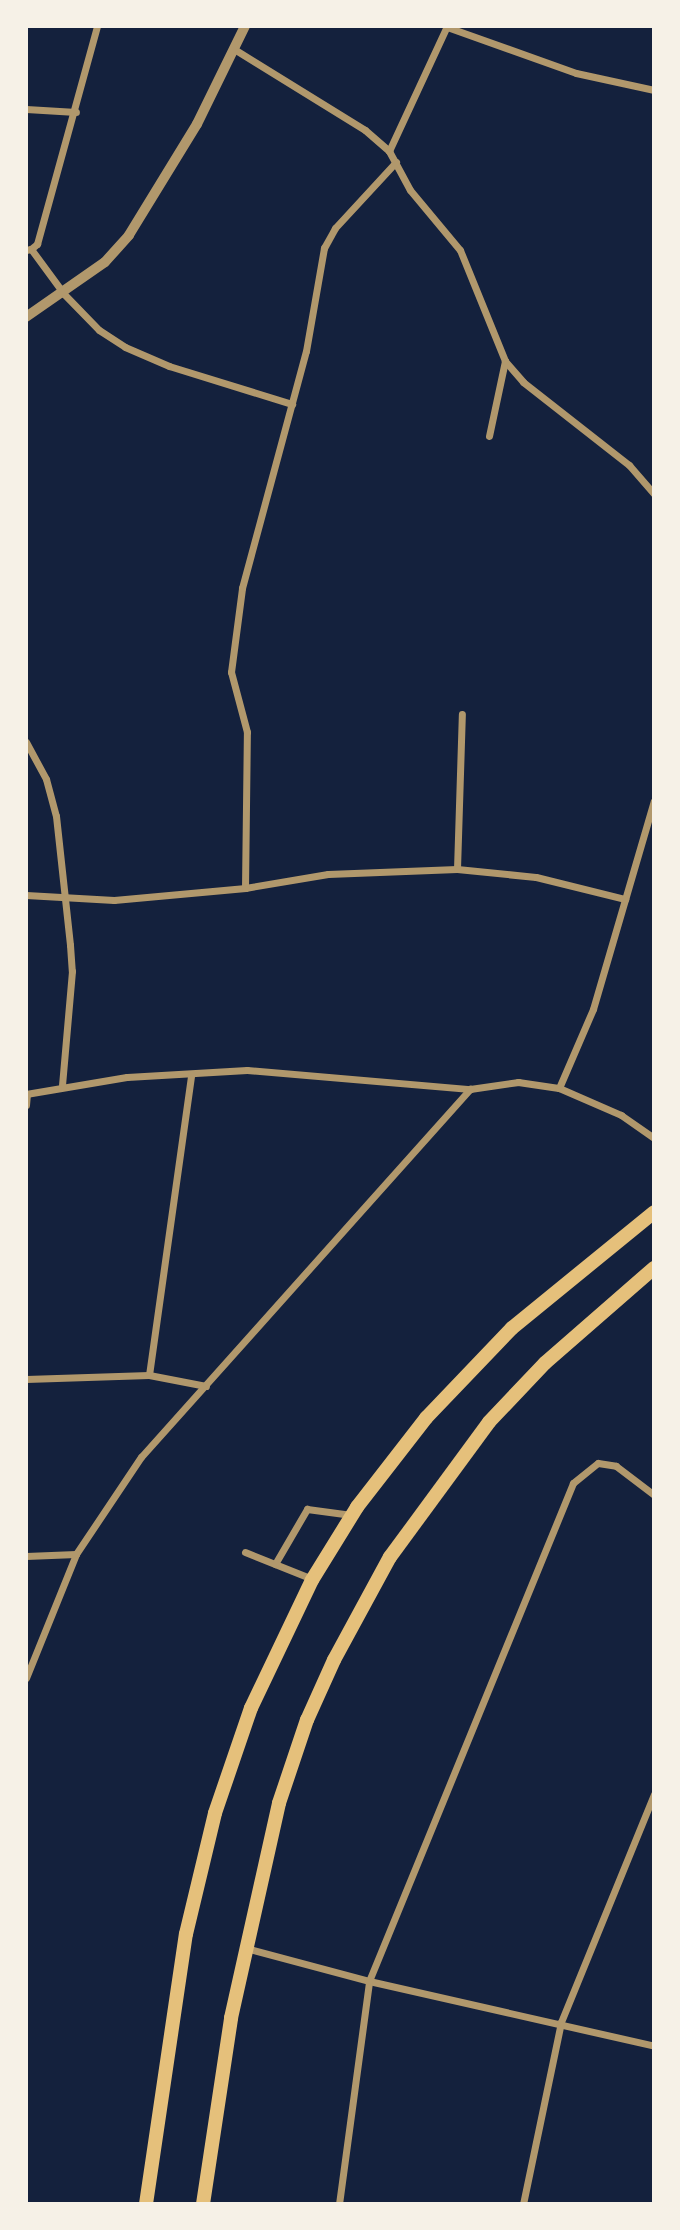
<!DOCTYPE html>
<html>
<head>
<meta charset="utf-8">
<style>
  body { margin:0 }
  #map { position:relative; width:680px; height:2230px; overflow:hidden; background:#14213d; font-family:"Fira Sans",sans-serif }
  div>[style] { position:absolute }
  .minor>* { height:7px; margin:-3.5px; padding:0 3.5px; transform-origin:3.5px; border-radius:3.5px; background:#b1986c }
  .tertiary>* { height:10px; margin:-5px; padding:0 5px; transform-origin:5px; border-radius:5px; background:#b1986c }
  .trunk>* { height:14px; margin:-7px; padding:0 7px; transform-origin:7px; border-radius:7px; background:#e5c07b }
  span { translate:-50% -50%; white-space:nowrap; text-align:center; line-height:1.15; -webkit-text-stroke:7px #f6f1e7; paint-order:stroke }
  .frame { position:absolute; inset:0; border:28px solid #f6f1e7; pointer-events:none }
</style>
</head>
<body>
<div id="map">
  <div class="minor">
    <i style="left:447px;top:27px;width:137px;rotate:19.6deg"></i>
    <i style="left:576px;top:73px;width:80px;rotate:12.3deg"></i>
    <i style="left:234px;top:49px;width:154px;rotate:31.7deg"></i>
    <i style="left:365px;top:130px;width:32px;rotate:41deg"></i>
    <i style="left:389px;top:151px;width:44px;rotate:61.7deg"></i>
    <i style="left:410px;top:190px;width:78px;rotate:50.2deg"></i>
    <i style="left:460px;top:250px;width:120px;rotate:67.9deg"></i>
    <i style="left:505px;top:361px;width:28px;rotate:49deg"></i>
    <i style="left:523px;top:382px;width:135px;rotate:38.1deg"></i>
    <i style="left:629px;top:465px;width:38px;rotate:49deg"></i>
    <i style="left:26px;top:109px;width:50px;rotate:3.4deg"></i>
    <i style="left:389px;top:151px;width:138px;rotate:-65.1deg"></i>
    <i style="left:31px;top:249px;width:8px;rotate:-40deg"></i>
    <i style="left:37px;top:244px;width:226px;rotate:-74.6deg"></i>
    <i style="left:26px;top:250px;width:5px;rotate:-11deg"></i>
    <i style="left:31px;top:249px;width:56px;rotate:53.7deg"></i>
    <i style="left:64px;top:294px;width:50px;rotate:45.8deg"></i>
    <i style="left:99px;top:330px;width:31px;rotate:33deg"></i>
    <i style="left:125px;top:347px;width:48px;rotate:23.4deg"></i>
    <i style="left:169px;top:366px;width:129px;rotate:17.2deg"></i>
    <i style="left:489px;top:436px;width:77px;rotate:-78deg"></i>
    <i style="left:26px;top:742px;width:42px;rotate:61.6deg"></i>
    <i style="left:46px;top:779px;width:38px;rotate:75deg"></i>
    <i style="left:56px;top:816px;width:130px;rotate:83.8deg"></i>
    <i style="left:70px;top:945px;width:26px;rotate:86deg"></i>
    <i style="left:72px;top:971px;width:114px;rotate:95deg"></i>
    <i style="left:457px;top:869px;width:155px;rotate:-88.2deg"></i>
    <i style="left:245px;top:888px;width:156px;rotate:-89.3deg"></i>
    <i style="left:247px;top:732px;width:62px;rotate:-104.9deg"></i>
    <i style="left:231px;top:672px;width:85px;rotate:-82.5deg"></i>
    <i style="left:242px;top:588px;width:245px;rotate:-74.9deg"></i>
    <i style="left:306px;top:351px;width:105px;rotate:-80.1deg"></i>
    <i style="left:324px;top:248px;width:23px;rotate:-61deg"></i>
    <i style="left:335px;top:228px;width:90px;rotate:-47.3deg"></i>
    <i style="left:26px;top:895px;width:88px;rotate:3.3deg"></i>
    <i style="left:114px;top:900px;width:132px;rotate:-5.2deg"></i>
    <i style="left:245px;top:888px;width:84px;rotate:-9.6deg"></i>
    <i style="left:328px;top:874px;width:129px;rotate:-2.2deg"></i>
    <i style="left:457px;top:869px;width:79px;rotate:5.8deg"></i>
    <i style="left:536px;top:877px;width:92px;rotate:13.9deg"></i>
    <i style="left:559px;top:1088px;width:86px;rotate:-66.7deg"></i>
    <i style="left:593px;top:1009px;width:217px;rotate:-73.7deg"></i>
    <i style="left:26px;top:1094px;width:102px;rotate:-9.6deg"></i>
    <i style="left:127px;top:1077px;width:120px;rotate:-3.3deg"></i>
    <i style="left:247px;top:1070px;width:224px;rotate:4.9deg"></i>
    <i style="left:470px;top:1089px;width:49px;rotate:-8.3deg"></i>
    <i style="left:518px;top:1082px;width:41px;rotate:8.3deg"></i>
    <i style="left:559px;top:1088px;width:68px;rotate:23.5deg"></i>
    <i style="left:621px;top:1115px;width:40px;rotate:34.9deg"></i>
    <i style="left:26px;top:1105px;width:11px;rotate:-85deg"></i>
    <i style="left:149px;top:1375px;width:303px;rotate:-82deg"></i>
    <i style="left:26px;top:1379px;width:123px;rotate:-1.9deg"></i>
    <i style="left:149px;top:1375px;width:58px;rotate:10.9deg"></i>
    <i style="left:245px;top:1552px;width:72px;rotate:21.9deg"></i>
    <i style="left:26px;top:1556px;width:50px;rotate:-2.3deg"></i>
    <i style="left:275px;top:1564px;width:64px;rotate:-59.8deg"></i>
    <i style="left:307px;top:1509px;width:45px;rotate:7.6deg"></i>
    <i style="left:26px;top:1678px;width:134px;rotate:-68deg"></i>
    <i style="left:76px;top:1554px;width:117px;rotate:-56.2deg"></i>
    <i style="left:141px;top:1457px;width:494px;rotate:-48.2deg"></i>
    <i style="left:246px;top:1948px;width:127px;rotate:15deg"></i>
    <i style="left:369px;top:1981px;width:292px;rotate:12.8deg"></i>
    <i style="left:339px;top:2204px;width:225px;rotate:-82.3deg"></i>
    <i style="left:369px;top:1981px;width:538px;rotate:-67.72deg"></i>
    <i style="left:573px;top:1483px;width:32px;rotate:-39deg"></i>
    <i style="left:598px;top:1463px;width:18px;rotate:9deg"></i>
    <i style="left:616px;top:1466px;width:48px;rotate:37.3deg"></i>
    <i style="left:523px;top:2204px;width:186px;rotate:-78.2deg"></i>
    <i style="left:561px;top:2022px;width:246px;rotate:-67.8deg"></i>
  </div>
  <div class="tertiary">
    <i style="left:26px;top:317px;width:96px;rotate:-34.8deg"></i>
    <i style="left:105px;top:262px;width:36px;rotate:-48deg"></i>
    <i style="left:129px;top:235px;width:130px;rotate:-58.5deg"></i>
    <i style="left:197px;top:124px;width:109px;rotate:-63.9deg"></i>
  </div>
  <div class="trunk">
    <i style="left:146px;top:2204px;width:273px;rotate:-81.6deg"></i>
    <i style="left:186px;top:1934px;width:124px;rotate:-76.5deg"></i>
    <i style="left:215px;top:1813px;width:111px;rotate:-71.1deg"></i>
    <i style="left:251px;top:1708px;width:142px;rotate:-64.5deg"></i>
    <i style="left:312px;top:1580px;width:86px;rotate:-58.3deg"></i>
    <i style="left:357px;top:1507px;width:113px;rotate:-52.2deg"></i>
    <i style="left:426px;top:1418px;width:124px;rotate:-46.3deg"></i>
    <i style="left:512px;top:1328px;width:183px;rotate:-39.2deg"></i>
    <i style="left:203px;top:2204px;width:188px;rotate:-81.4deg"></i>
    <i style="left:231px;top:2018px;width:220px;rotate:-77.4deg"></i>
    <i style="left:279px;top:1803px;width:88px;rotate:-71.4deg"></i>
    <i style="left:307px;top:1720px;width:66px;rotate:-65.8deg"></i>
    <i style="left:334px;top:1660px;width:117px;rotate:-61.5deg"></i>
    <i style="left:390px;top:1557px;width:167px;rotate:-53.7deg"></i>
    <i style="left:489px;top:1422px;width:81px;rotate:-46.5deg"></i>
    <i style="left:545px;top:1363px;width:145px;rotate:-41.1deg"></i>
  </div>
  <div class="frame"></div>
</div>
</body>
</html>
